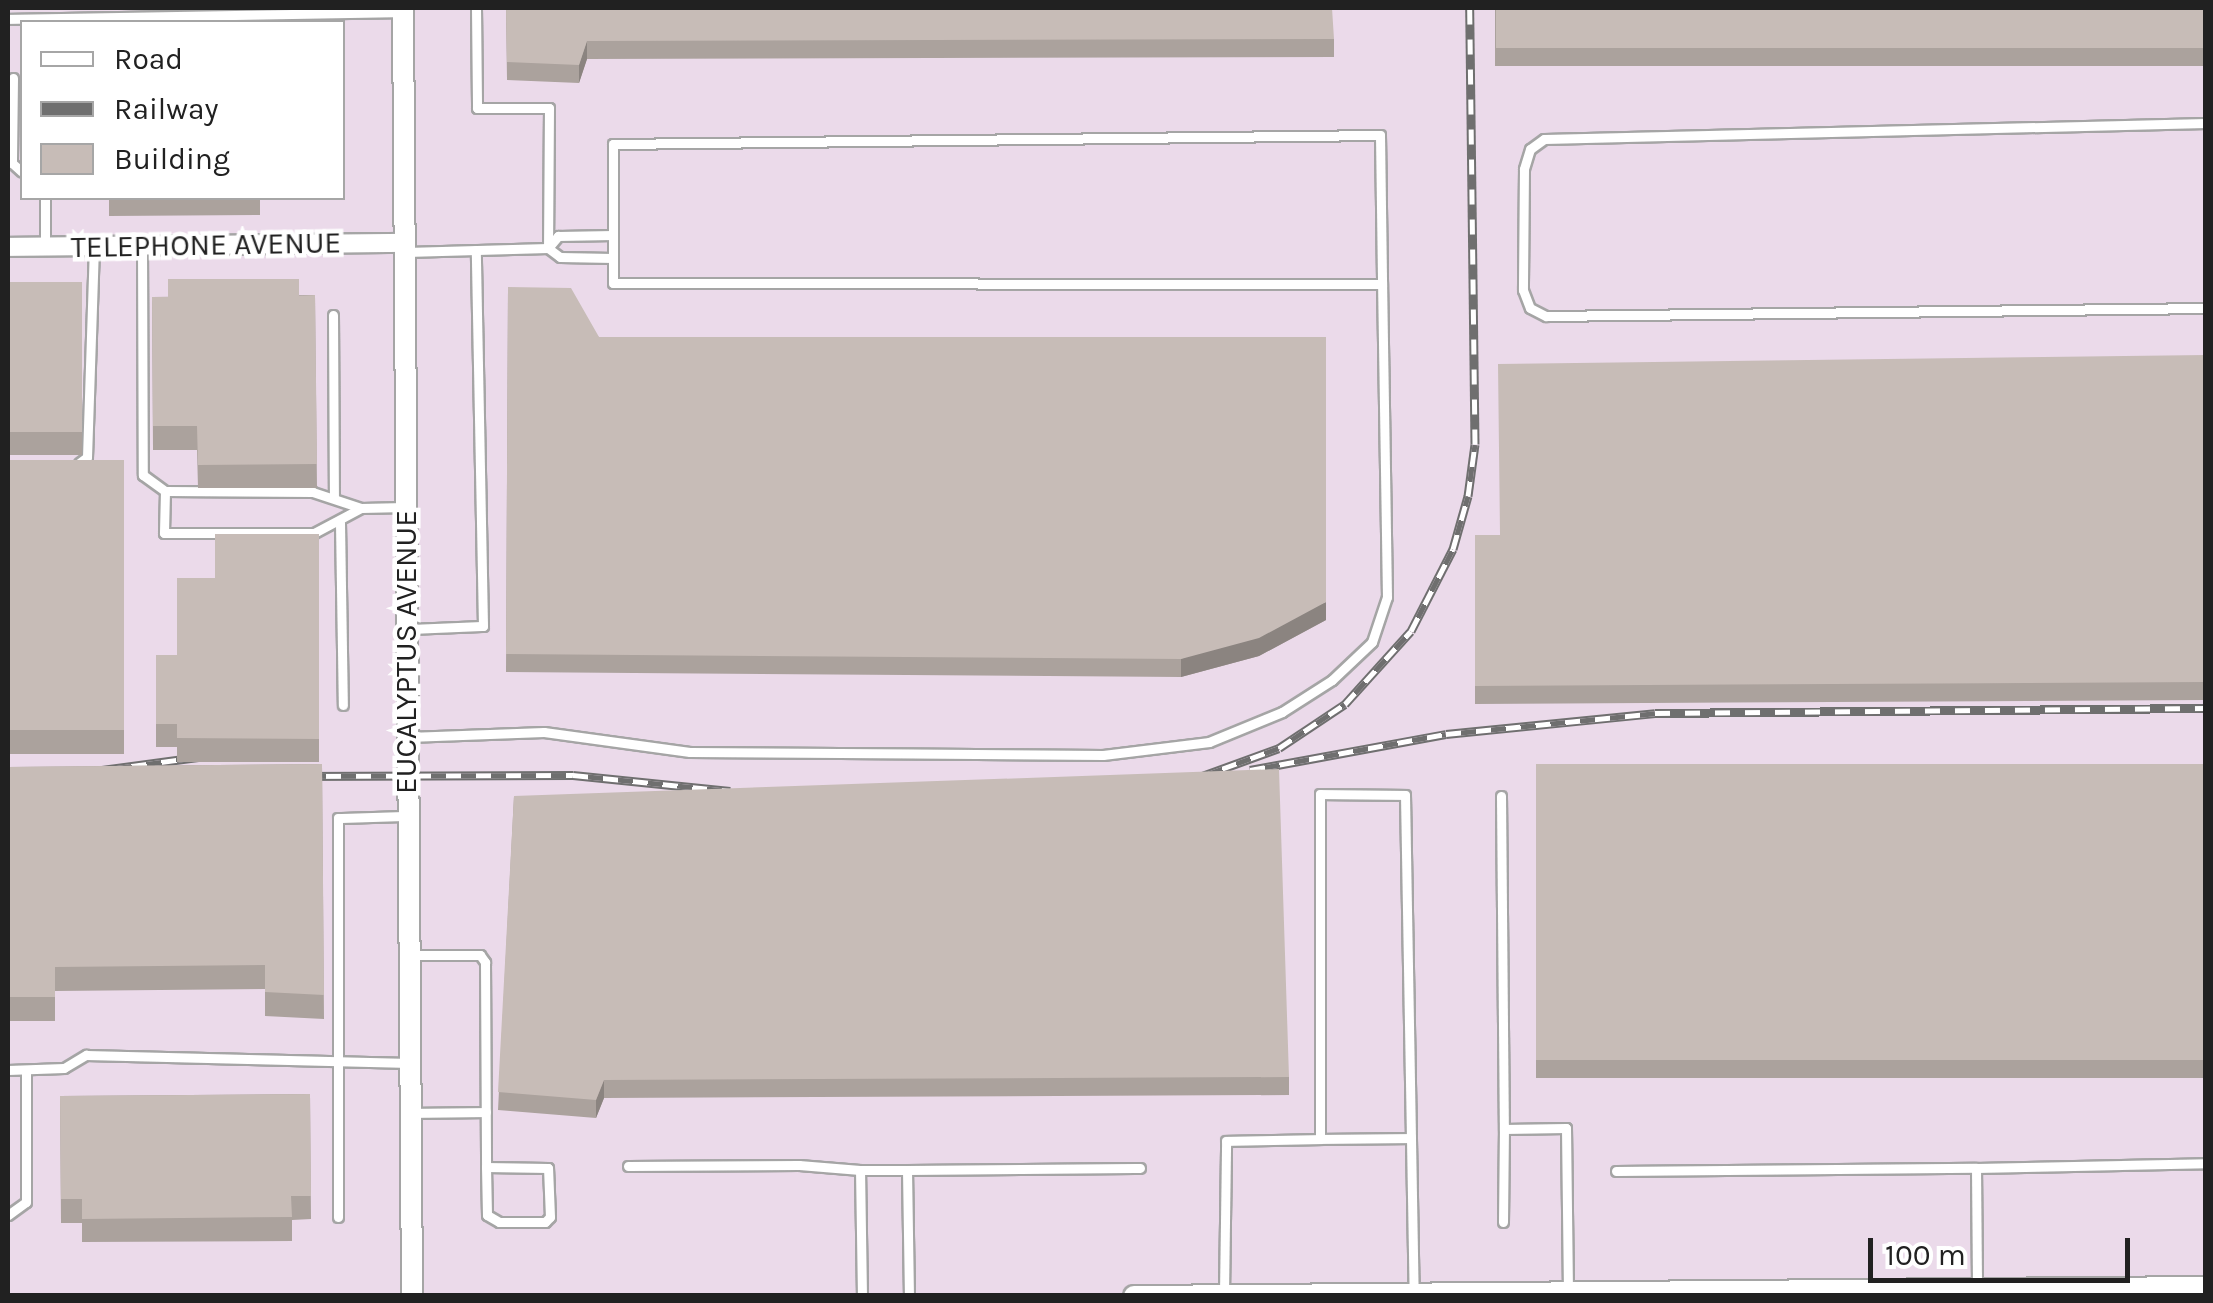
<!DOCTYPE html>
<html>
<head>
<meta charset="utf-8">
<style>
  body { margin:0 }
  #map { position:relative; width:2213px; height:1303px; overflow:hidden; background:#f2ede8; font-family:Karla,sans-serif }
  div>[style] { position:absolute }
  .industrial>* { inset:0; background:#ebdaea }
  .roads { filter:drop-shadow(2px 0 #a5a5a5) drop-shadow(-2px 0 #a5a5a5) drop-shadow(0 2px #a5a5a5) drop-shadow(0 -2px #a5a5a5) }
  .service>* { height:9px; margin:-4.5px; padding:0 4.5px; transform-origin:4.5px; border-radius:4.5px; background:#fff }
  .minor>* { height:18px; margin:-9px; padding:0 9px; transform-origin:9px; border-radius:9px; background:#fff }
  .tertiary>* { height:20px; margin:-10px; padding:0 10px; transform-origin:10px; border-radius:10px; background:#fff }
  .rail>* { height:9px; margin-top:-4.5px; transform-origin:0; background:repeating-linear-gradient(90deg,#fff 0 15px,#6f6f6f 0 30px); box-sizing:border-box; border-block:2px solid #6f6f6f }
  .wall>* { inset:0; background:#aba29d; transform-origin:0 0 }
  .shaded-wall>* { inset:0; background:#8b8480 }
  .building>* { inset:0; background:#c7bcb7; transform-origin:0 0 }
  span { translate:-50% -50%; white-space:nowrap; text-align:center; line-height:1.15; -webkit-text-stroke:9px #fff; paint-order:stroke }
  .street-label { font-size:30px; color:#212121 }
  .frame { position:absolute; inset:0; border:10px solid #212121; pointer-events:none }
  .legend { position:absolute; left:20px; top:20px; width:325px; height:180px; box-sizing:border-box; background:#fff; border:2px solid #a6a6a6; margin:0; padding:12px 18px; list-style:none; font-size:30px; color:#212121 }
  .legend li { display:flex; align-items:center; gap:20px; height:50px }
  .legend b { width:50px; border:2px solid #a6a6a6 }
  .scale { position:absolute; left:1868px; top:1238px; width:262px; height:45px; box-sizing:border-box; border:5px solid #212121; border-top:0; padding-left:12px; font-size:30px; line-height:35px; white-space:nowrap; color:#212121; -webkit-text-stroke:8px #fff; paint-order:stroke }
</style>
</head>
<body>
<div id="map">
  <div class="industrial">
    <i style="clip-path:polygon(evenodd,8px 8px,2205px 8px,2205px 1295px,8px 1295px,8px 8px,22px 22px,342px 22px,342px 198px,22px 198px,22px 22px)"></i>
  </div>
  <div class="roads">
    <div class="service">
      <i style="left:476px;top:8px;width:100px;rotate:89.4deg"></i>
      <i style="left:477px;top:108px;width:72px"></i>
      <i style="left:549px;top:108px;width:140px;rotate:90.4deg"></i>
      <i style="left:8px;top:19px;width:395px;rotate:-1deg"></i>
      <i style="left:13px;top:78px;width:85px;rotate:90.7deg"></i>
      <i style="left:12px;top:163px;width:13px;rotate:42deg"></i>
      <i style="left:2206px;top:123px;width:662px;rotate:178.62deg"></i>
      <i style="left:1544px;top:139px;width:17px;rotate:144deg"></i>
      <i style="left:1530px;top:149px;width:21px;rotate:107deg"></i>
      <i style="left:1524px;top:169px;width:121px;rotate:90.5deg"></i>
      <i style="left:1523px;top:290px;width:19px;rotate:69deg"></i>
      <i style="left:1530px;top:308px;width:18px;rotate:27deg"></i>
      <i style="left:1546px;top:316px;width:660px;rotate:-0.69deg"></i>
      <i style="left:1380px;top:135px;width:149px;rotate:89.2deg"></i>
      <i style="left:1382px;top:284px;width:769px;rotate:-179.93deg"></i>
      <i style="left:613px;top:283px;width:139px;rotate:-90deg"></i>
      <i style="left:613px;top:144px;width:767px;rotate:-0.67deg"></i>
      <i style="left:45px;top:198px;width:49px;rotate:90deg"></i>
      <i style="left:142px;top:245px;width:230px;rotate:89.8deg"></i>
      <i style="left:143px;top:475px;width:27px;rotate:36deg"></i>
      <i style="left:548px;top:248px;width:16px;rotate:-50deg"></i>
      <i style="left:558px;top:236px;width:55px;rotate:-1deg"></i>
      <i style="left:406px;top:252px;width:142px;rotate:-1.6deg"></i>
      <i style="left:548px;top:248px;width:15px;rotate:37deg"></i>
      <i style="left:560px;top:257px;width:53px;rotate:1.1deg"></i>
      <i style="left:333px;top:315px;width:181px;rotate:89.7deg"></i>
      <i style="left:79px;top:463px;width:10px;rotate:-37deg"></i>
      <i style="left:87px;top:457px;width:211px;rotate:-88.1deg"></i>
      <i style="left:361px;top:508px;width:51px;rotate:-161.6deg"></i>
      <i style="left:313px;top:492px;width:148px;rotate:-179.6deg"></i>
      <i style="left:165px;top:491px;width:42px;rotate:91.4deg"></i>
      <i style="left:164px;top:533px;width:150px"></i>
      <i style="left:314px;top:533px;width:53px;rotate:-28deg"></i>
      <i style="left:361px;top:508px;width:44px;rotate:-1.3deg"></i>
      <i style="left:340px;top:523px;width:182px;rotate:89.1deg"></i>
      <i style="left:409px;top:629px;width:74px;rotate:-2.3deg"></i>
      <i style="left:483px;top:626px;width:376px;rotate:-91.1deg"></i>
      <i style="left:408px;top:737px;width:136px;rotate:-2.1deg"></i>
      <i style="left:544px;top:732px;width:147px;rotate:7.8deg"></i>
      <i style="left:690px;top:752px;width:413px;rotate:0.4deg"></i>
      <i style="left:1103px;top:755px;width:107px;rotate:-7deg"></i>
      <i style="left:1209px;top:742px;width:79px;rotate:-22.3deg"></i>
      <i style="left:1282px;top:712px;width:59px;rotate:-32.6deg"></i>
      <i style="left:1332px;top:680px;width:55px;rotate:-43.5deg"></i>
      <i style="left:1372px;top:642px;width:47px;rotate:-71.6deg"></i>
      <i style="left:1387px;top:597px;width:313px;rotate:-90.9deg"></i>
      <i style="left:1501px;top:796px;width:333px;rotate:89.5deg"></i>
      <i style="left:1504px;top:1129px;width:62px;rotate:-0.9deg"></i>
      <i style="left:1566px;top:1128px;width:163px;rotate:89.3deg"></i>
      <i style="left:411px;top:955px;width:69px"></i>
      <i style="left:480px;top:955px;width:9px;rotate:54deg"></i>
      <i style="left:485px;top:962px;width:205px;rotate:89.7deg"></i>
      <i style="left:486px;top:1167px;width:48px;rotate:88.8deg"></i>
      <i style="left:487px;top:1215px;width:14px;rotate:30deg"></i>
      <i style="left:499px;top:1222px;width:46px"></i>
      <i style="left:545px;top:1222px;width:7px;rotate:-45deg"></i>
      <i style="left:550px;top:1217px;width:49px;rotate:-92.3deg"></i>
      <i style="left:548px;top:1168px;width:62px;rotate:-179.1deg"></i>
      <i style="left:8px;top:1070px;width:56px;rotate:-2deg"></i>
      <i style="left:64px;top:1068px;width:26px;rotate:-31deg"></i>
      <i style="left:86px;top:1055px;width:324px;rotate:1.4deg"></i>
      <i style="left:410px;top:1113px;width:76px;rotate:-0.8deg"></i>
      <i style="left:1320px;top:1139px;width:91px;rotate:-0.6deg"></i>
      <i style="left:628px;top:1166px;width:171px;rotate:-0.3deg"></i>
      <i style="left:799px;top:1165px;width:61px;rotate:4.7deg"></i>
      <i style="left:1976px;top:1168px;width:230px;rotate:-1.2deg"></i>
      <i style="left:907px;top:1170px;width:233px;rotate:-0.5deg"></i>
      <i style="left:1616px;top:1171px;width:360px;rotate:-0.5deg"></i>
      <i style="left:1976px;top:1168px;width:120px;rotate:89.5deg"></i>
      <i style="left:8px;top:1215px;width:22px;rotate:-36deg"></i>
      <i style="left:26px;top:1202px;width:132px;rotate:-90deg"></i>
      <i style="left:338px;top:1217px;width:399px;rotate:-90deg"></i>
      <i style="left:338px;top:818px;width:69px;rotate:-1.7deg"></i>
      <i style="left:1503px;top:1222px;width:93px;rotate:-89.4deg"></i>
      <i style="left:1224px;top:1293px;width:152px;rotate:-89.2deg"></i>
      <i style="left:1226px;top:1141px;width:94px;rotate:-1.2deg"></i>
      <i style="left:1320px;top:1139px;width:345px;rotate:-90deg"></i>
      <i style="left:1320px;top:794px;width:85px;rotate:0.7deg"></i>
      <i style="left:1405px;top:795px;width:498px;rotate:89deg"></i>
      <i style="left:862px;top:1296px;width:126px;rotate:-90.9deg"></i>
      <i style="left:860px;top:1170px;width:47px"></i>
      <i style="left:907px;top:1170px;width:126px;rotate:89.1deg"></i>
    </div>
    <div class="minor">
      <i style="left:8px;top:247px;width:396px;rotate:-0.6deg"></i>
    </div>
    <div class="tertiary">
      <i style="left:403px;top:8px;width:1288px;rotate:89.6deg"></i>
      <i style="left:1134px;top:1296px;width:1072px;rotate:-0.48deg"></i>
    </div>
  </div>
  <div class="rail">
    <i style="left:102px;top:770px;width:105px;rotate:-7.7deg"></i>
    <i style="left:1250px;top:770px;width:199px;rotate:-10.4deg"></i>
    <i style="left:1446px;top:734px;width:210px;rotate:-5.7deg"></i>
    <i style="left:1655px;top:713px;width:551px;rotate:-0.52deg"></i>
    <i style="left:296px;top:776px;width:277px;rotate:-0.2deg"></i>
    <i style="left:573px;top:775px;width:158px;rotate:5.8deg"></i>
    <i style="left:1194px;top:779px;width:90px;rotate:-20deg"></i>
    <i style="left:1279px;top:748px;width:79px;rotate:-33.7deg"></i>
    <i style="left:1345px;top:704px;width:98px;rotate:-47.9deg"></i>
    <i style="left:1411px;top:631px;width:92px;rotate:-62.9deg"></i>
    <i style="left:1453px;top:549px;width:55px;rotate:-74.2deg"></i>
    <i style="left:1468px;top:496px;width:52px;rotate:-82.3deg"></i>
    <i style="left:1475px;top:444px;width:436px;rotate:-90.7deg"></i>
  </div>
  <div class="wall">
    <i style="clip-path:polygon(506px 8px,1334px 39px,1334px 57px,587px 59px,579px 83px,507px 80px)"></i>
    <i style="left:1495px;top:8px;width:711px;height:58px"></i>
    <i style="clip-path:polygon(109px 198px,320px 198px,260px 199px,260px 215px,109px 216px)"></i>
    <i style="left:8px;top:282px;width:74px;height:173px"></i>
    <i style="clip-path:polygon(508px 287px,599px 337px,1326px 620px,1259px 656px,1181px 677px,506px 672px)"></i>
    <i style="clip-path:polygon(315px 295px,317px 488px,198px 488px,197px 450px,153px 450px,152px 297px)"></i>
    <i style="clip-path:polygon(2206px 355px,2206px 700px,1475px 704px,1475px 535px,1500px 535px)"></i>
    <i style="left:8px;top:460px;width:116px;height:294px"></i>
    <i style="clip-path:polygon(319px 534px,319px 762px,177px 762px,177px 747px,156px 747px,156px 655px,177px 655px,215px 578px)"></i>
    <i style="clip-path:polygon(322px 764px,324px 1019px,265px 1016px,265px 989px,55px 991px,55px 1021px,8px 1021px,8px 767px)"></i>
    <i style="left:2206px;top:764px;width:314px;height:670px;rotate:90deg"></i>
    <i style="clip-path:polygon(514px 796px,1289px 1077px,1289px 1095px,604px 1098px,596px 1118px,498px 1110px)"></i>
    <i style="clip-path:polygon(310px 1094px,311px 1219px,292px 1220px,292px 1241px,82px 1242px,82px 1223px,61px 1223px,60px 1096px)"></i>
  </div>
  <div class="shaded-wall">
    <i style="clip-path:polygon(587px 41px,587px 59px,579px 83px,579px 65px)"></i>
    <i style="clip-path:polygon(1326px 602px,1326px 620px,1259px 656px,1181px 677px,1181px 659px)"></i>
    <i style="clip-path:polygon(604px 1080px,604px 1098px,596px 1118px,596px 1100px)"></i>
  </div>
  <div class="building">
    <i style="clip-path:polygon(506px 8px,1332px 8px,1334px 39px,587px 41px,579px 65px,507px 62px)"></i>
    <i style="left:1496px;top:8px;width:710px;height:40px"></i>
    <i style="clip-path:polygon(168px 279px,299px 279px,299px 296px,315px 295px,317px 464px,198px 465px,197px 426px,153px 426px,152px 297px,168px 297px)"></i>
    <i style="left:8px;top:282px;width:74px;height:150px"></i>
    <i style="clip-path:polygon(508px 287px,571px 288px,599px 337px,1326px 337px,1326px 602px,1259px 638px,1181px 659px,506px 654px)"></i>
    <i style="clip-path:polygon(2206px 355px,2206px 682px,1475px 686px,1475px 535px,1500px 535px,1498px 364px)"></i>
    <i style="left:8px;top:460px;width:116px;height:270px"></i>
    <i style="clip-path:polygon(215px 534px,319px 534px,319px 739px,177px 738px,177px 724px,156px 724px,156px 655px,177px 655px,177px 578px,215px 578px)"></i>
    <i style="clip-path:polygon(322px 764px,324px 995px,265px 992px,265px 965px,55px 967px,55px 997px,8px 997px,8px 767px)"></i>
    <i style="left:2206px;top:764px;width:296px;height:670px;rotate:90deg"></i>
    <i style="clip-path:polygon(1279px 769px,1289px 1077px,604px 1080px,596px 1100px,498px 1092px,514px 796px)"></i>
    <i style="clip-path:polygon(310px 1094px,311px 1196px,291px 1196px,292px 1217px,82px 1219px,82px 1199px,61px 1199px,60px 1096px)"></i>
  </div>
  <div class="street-label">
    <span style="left:206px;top:245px;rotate:-1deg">TELEPHONE AVENUE</span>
    <span style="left:406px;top:652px;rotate:-90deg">EUCALYPTUS AVENUE</span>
  </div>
  <div class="frame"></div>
  <ul class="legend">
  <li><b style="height:12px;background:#fff"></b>Road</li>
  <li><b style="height:12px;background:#6f6f6f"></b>Railway</li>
  <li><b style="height:28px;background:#c7bcb7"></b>Building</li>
  </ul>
  <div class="scale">100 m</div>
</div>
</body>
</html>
